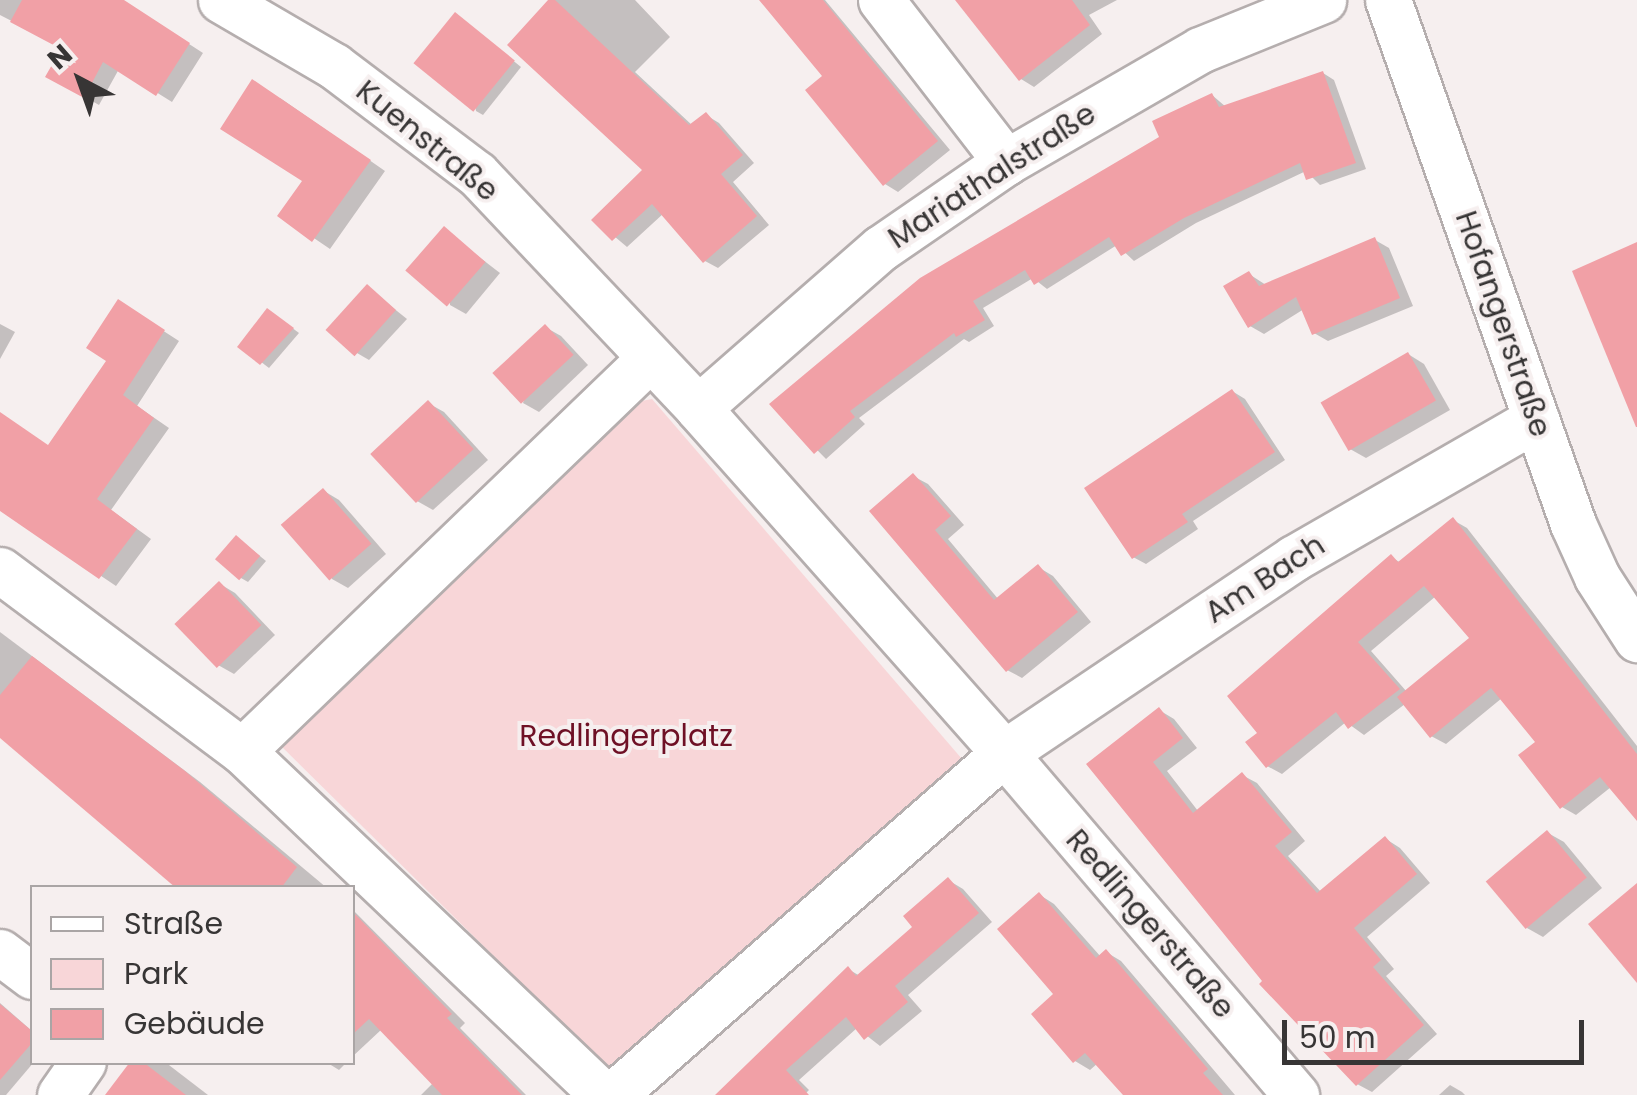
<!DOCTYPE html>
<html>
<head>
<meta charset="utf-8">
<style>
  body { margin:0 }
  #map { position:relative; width:1637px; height:1095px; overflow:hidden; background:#f6efef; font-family:Poppins,sans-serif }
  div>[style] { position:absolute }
  .green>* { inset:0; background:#f8d6d8 }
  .shadow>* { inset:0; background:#0003 }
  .building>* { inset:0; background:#f1a0a6; transform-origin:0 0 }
  .roads { filter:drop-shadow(2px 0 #b5aeae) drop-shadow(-2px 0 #b5aeae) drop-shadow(0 2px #b5aeae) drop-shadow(0 -2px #b5aeae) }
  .street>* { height:45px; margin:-22.5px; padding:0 22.5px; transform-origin:22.5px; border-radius:22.5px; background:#fff }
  span { translate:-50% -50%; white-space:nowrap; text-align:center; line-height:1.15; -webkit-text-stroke:8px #f6efef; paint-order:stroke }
  .street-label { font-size:30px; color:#373535 }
  .park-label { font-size:30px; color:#6e1025 }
  .legend { position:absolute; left:30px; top:885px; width:325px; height:180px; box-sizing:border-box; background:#f6efef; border:2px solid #aaa5a5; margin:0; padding:12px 18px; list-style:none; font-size:30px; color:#373535 }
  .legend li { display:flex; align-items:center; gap:20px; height:50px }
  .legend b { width:50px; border:2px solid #aaa5a5 }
  .north { position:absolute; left:30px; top:30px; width:100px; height:100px; -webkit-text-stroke:8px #f6efef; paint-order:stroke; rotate:319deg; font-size:28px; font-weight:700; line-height:40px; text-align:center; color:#373535 }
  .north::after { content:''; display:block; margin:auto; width:35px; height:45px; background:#373535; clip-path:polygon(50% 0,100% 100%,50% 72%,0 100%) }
  .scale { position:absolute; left:1282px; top:1020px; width:302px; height:45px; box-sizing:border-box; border:5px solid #373535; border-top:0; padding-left:12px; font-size:30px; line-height:35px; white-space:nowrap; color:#373535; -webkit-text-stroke:8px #f6efef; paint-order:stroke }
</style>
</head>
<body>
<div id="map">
  <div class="green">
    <i style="clip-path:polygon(652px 399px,962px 759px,609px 1070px,278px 743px,621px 405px)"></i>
  </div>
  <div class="shadow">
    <i style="clip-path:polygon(0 0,121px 0,203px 53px,172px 102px,119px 69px,99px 105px,48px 76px,64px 48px,0 15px)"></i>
    <i style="clip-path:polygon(550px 0,635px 0,670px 37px,635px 72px,693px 126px,706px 115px,719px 123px,754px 163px,733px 182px,769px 225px,718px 268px,705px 261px,664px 213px,627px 247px,595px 220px,645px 170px)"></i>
    <i style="clip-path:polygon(762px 0,825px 0,950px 150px,898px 192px,885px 184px,826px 76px)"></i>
    <i style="clip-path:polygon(958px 0,1117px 0,1089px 15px,1102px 34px,1034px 87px,1021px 79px)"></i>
    <i style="clip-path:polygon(463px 20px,521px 67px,483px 115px,476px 111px)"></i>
    <i style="clip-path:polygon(1323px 73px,1334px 80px,1366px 169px,1320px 185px,1306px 171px,1196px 223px,1134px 261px,1117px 245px,1047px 289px,1033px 278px,983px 308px,994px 326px,969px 342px,964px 339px,859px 418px,865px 424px,826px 459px,772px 404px,1162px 138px,1212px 95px,1226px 107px)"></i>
    <i style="clip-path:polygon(280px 98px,385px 171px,330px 249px,280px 215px,305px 181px)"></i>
    <i style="clip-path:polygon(444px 230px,500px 273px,466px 314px,450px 305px)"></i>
    <i style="clip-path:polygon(1375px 240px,1389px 248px,1413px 306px,1328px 341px,1314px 333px,1304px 309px,1264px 334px,1250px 326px,1249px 274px,1266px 285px)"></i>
    <i style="clip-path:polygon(367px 287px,407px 319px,369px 360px,357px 353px)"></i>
    <i style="clip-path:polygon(134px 312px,179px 341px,137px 406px,169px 428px,111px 510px,151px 539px,116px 586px,0 508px,0 436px,49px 447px,109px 361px)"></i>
    <i style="clip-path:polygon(275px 315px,299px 333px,269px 368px,240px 346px)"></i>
    <i style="clip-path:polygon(0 324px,15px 332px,0 359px)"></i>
    <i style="clip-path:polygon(545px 327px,561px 336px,588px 365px,539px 412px,523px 403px)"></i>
    <i style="clip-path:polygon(1408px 354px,1424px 364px,1450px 410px,1366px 458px,1350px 449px)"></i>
    <i style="clip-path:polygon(1232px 391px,1245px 399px,1285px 460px,1193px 521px,1198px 529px,1146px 564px,1133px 557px)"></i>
    <i style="clip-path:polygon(428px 403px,444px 412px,488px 460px,433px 510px,417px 501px)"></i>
    <i style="clip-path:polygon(913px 476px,928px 484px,964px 525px,948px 539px,999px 600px,1038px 567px,1053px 576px,1091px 622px,1022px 678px,1007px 670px,872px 511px)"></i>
    <i style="clip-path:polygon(324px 491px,339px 500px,386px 554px,348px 588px,332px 579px)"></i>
    <i style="clip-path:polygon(evenodd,1453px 520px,1467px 528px,1637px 746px,1637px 817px,1611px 787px,1576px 815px,1562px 807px,1538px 742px,1502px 698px,1446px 744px,1431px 736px,1405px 704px,1364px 735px,1346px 722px,1282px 774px,1267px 766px,1260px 734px,1391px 557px,1401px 563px,1453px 520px,1436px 596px,1472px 639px,1407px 692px,1371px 651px,1436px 596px)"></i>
    <i style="clip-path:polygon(244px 543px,266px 561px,248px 582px,241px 578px)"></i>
    <i style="clip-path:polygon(220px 584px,235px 593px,275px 635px,234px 674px,218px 665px)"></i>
    <i style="clip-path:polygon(0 632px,200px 782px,327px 888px,180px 888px,0 736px)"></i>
    <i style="clip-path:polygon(1159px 710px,1174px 719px,1197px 748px,1167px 771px,1198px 811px,1242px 775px,1257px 783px,1305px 841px,1288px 856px,1322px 893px,1386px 839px,1400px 848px,1430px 883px,1367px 937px,1394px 969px,1386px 976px,1437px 1034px,1372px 1092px,1357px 1084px,1266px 982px,1089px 765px)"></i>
    <i style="clip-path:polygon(1548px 833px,1564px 842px,1602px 888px,1543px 937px,1527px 928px)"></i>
    <i style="clip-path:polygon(948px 880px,963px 889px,992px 922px,908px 995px,922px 1011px,880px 1046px,857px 1028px,799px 1080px,809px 1090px,804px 1095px,719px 1095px,848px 969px,860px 976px,916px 927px)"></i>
    <i style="clip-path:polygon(1040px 895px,1054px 904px,1101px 957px,1106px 952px,1121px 961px,1235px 1095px,1127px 1095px,1098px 1063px,1090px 1070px,1075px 1061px,1057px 995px)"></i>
    <i style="clip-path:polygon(352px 909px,465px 1023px,460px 1028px,526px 1095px,421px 1095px,433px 1083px,382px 1029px,352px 1057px)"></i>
    <i style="clip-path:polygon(0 1003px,32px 1031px,34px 1062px,6px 1095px,0 1095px)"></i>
    <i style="clip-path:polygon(133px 1062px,165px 1062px,208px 1095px,109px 1095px)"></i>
    <i style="clip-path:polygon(326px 1062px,347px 1062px,339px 1070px)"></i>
    <i style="clip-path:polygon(1450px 1085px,1462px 1092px,1465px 1095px,1439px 1095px)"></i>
  </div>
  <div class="building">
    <i style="clip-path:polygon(22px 0,124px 0,190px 43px,156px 96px,103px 62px,84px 98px,45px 77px,61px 49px,10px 22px)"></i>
    <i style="clip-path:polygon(548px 0,555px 0,689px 125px,706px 112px,743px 155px,721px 174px,757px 216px,703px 263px,652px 204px,612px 241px,591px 220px,642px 170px,507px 45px)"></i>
    <i style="clip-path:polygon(759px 0,823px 0,938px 141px,883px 186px,805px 90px,822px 76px)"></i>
    <i style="clip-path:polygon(955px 0,1072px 0,1090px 25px,1019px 81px)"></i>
    <i style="left:455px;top:12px;width:77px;height:66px;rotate:39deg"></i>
    <i style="clip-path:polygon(1323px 71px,1356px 163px,1306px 180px,1300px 163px,1184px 218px,1121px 256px,1109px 237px,1034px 285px,1025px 270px,973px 301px,985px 320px,956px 337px,954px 333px,850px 411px,855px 417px,814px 454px,769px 404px,920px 278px,1159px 137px,1152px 121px,1212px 93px,1219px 107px)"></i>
    <i style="clip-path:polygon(252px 79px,371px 160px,312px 242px,277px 216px,302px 181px,220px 129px)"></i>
    <i style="left:444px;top:226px;width:55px;height:59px;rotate:41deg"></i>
    <i style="clip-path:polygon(1375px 237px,1400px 298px,1312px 335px,1296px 297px,1248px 328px,1223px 286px,1249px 271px,1259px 286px)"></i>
    <i style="clip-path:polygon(1637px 242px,1637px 427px,1636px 427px,1572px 271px)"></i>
    <i style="left:367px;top:284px;width:39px;height:62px;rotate:42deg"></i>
    <i style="clip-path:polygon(118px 299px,165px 330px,123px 395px,154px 418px,97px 499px,137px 529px,99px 579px,0 511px,0 412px,48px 445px,106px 361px,86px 348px)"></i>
    <i style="clip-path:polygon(267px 308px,294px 328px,260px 365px,237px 347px)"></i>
    <i style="left:545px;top:324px;width:42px;height:72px;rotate:47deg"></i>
    <i style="left:1408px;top:352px;width:56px;height:101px;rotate:60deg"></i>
    <i style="clip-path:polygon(1232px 389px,1275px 452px,1182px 514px,1188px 522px,1132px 559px,1084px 488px)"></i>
    <i style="left:428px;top:400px;width:67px;height:79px;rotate:47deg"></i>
    <i style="clip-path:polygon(913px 473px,951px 516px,935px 530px,994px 600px,1038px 564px,1078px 612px,1006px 672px,869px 511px)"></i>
    <i style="left:323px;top:488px;width:74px;height:56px;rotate:49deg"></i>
    <i style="clip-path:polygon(1453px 517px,1637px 754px,1637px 821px,1600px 777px,1560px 809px,1518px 755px,1535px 742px,1491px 688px,1430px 738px,1397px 697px,1469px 638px,1424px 586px,1358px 642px,1400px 689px,1348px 729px,1336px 712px,1266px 768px,1245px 742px,1257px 733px,1227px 696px,1391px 554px,1398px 562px)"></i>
    <i style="left:236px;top:535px;width:32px;height:32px;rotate:41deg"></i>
    <i style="left:219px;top:581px;width:61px;height:62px;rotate:46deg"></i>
    <i style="clip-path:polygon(32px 656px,185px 771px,297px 867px,281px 888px,176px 888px,0 738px,0 695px)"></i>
    <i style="clip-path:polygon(1159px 707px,1183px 738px,1153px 762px,1193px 813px,1242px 772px,1292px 832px,1275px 846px,1317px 893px,1385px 836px,1417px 874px,1354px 928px,1381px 960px,1373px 967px,1424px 1025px,1356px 1086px,1259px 984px,1262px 981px,1086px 764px)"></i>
    <i style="left:1547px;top:830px;width:62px;height:80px;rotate:50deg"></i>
    <i style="clip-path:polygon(948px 877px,979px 913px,895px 986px,908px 1002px,864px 1040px,846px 1017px,786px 1070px,809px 1095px,715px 1095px,848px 966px,856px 976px,912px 927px,903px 916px)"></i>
    <i style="clip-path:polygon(1637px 883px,1637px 983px,1588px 924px)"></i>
    <i style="clip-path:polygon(1039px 892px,1096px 958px,1106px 949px,1208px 1069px,1203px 1073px,1223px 1095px,1123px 1095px,1085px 1053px,1073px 1063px,1031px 1014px,1053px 994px,997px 929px)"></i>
    <i style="clip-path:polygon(352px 911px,452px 1014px,447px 1018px,522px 1095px,442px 1095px,369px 1019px,352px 1035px)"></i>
    <i style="clip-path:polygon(0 1004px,32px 1031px,32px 1043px,0 1080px)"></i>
    <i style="clip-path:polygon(130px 1062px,143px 1062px,186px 1095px,105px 1095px)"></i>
  </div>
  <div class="roads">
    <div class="street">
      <i style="left:221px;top:0;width:131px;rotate:30.3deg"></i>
      <i style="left:334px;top:66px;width:179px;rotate:37.1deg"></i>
      <i style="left:477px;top:174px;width:322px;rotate:46.6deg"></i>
      <i style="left:698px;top:408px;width:461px;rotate:48.4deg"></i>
      <i style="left:1004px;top:753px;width:450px;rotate:49.5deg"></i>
      <i style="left:881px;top:0;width:205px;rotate:52.3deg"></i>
      <i style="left:1388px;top:0;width:556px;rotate:70.55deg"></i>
      <i style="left:1573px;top:524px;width:58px;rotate:65.6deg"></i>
      <i style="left:1597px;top:577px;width:74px;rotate:57.2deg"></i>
      <i style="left:698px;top:408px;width:243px;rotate:-41.2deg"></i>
      <i style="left:881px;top:248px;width:152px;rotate:-34.5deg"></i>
      <i style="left:1006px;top:162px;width:224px;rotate:-30deg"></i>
      <i style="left:1200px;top:50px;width:133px;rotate:-22.1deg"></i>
      <i style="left:0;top:570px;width:302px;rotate:36.8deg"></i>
      <i style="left:242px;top:751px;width:499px;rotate:43.6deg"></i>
      <i style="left:242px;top:751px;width:564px;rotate:-43.92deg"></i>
      <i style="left:0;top:952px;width:40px;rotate:37deg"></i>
      <i style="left:60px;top:1095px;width:40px;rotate:-55.1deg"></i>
      <i style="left:613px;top:1095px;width:519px;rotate:-41.18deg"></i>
      <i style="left:1004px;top:753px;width:349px;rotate:-33.9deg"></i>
      <i style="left:1294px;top:558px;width:279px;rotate:-29.9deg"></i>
    </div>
  </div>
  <div class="street-label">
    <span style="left:427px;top:141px;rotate:39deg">Kuenstraße</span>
    <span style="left:992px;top:176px;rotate:-33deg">Mariathalstraße</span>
    <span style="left:1503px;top:324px;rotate:71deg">Hofangerstraße</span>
    <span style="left:1265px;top:579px;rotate:-33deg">Am Bach</span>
    <span style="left:1150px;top:924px;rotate:49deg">Redlingerstraße</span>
  </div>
  <div class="park-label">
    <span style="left:626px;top:736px">Redlingerplatz</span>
  </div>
  <ul class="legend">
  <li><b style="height:12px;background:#fff"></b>Straße</li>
  <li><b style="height:28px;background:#f8d6d8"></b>Park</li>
  <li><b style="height:28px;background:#f1a0a6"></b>Gebäude</li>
  </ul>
  <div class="north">N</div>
  <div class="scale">50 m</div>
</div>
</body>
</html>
